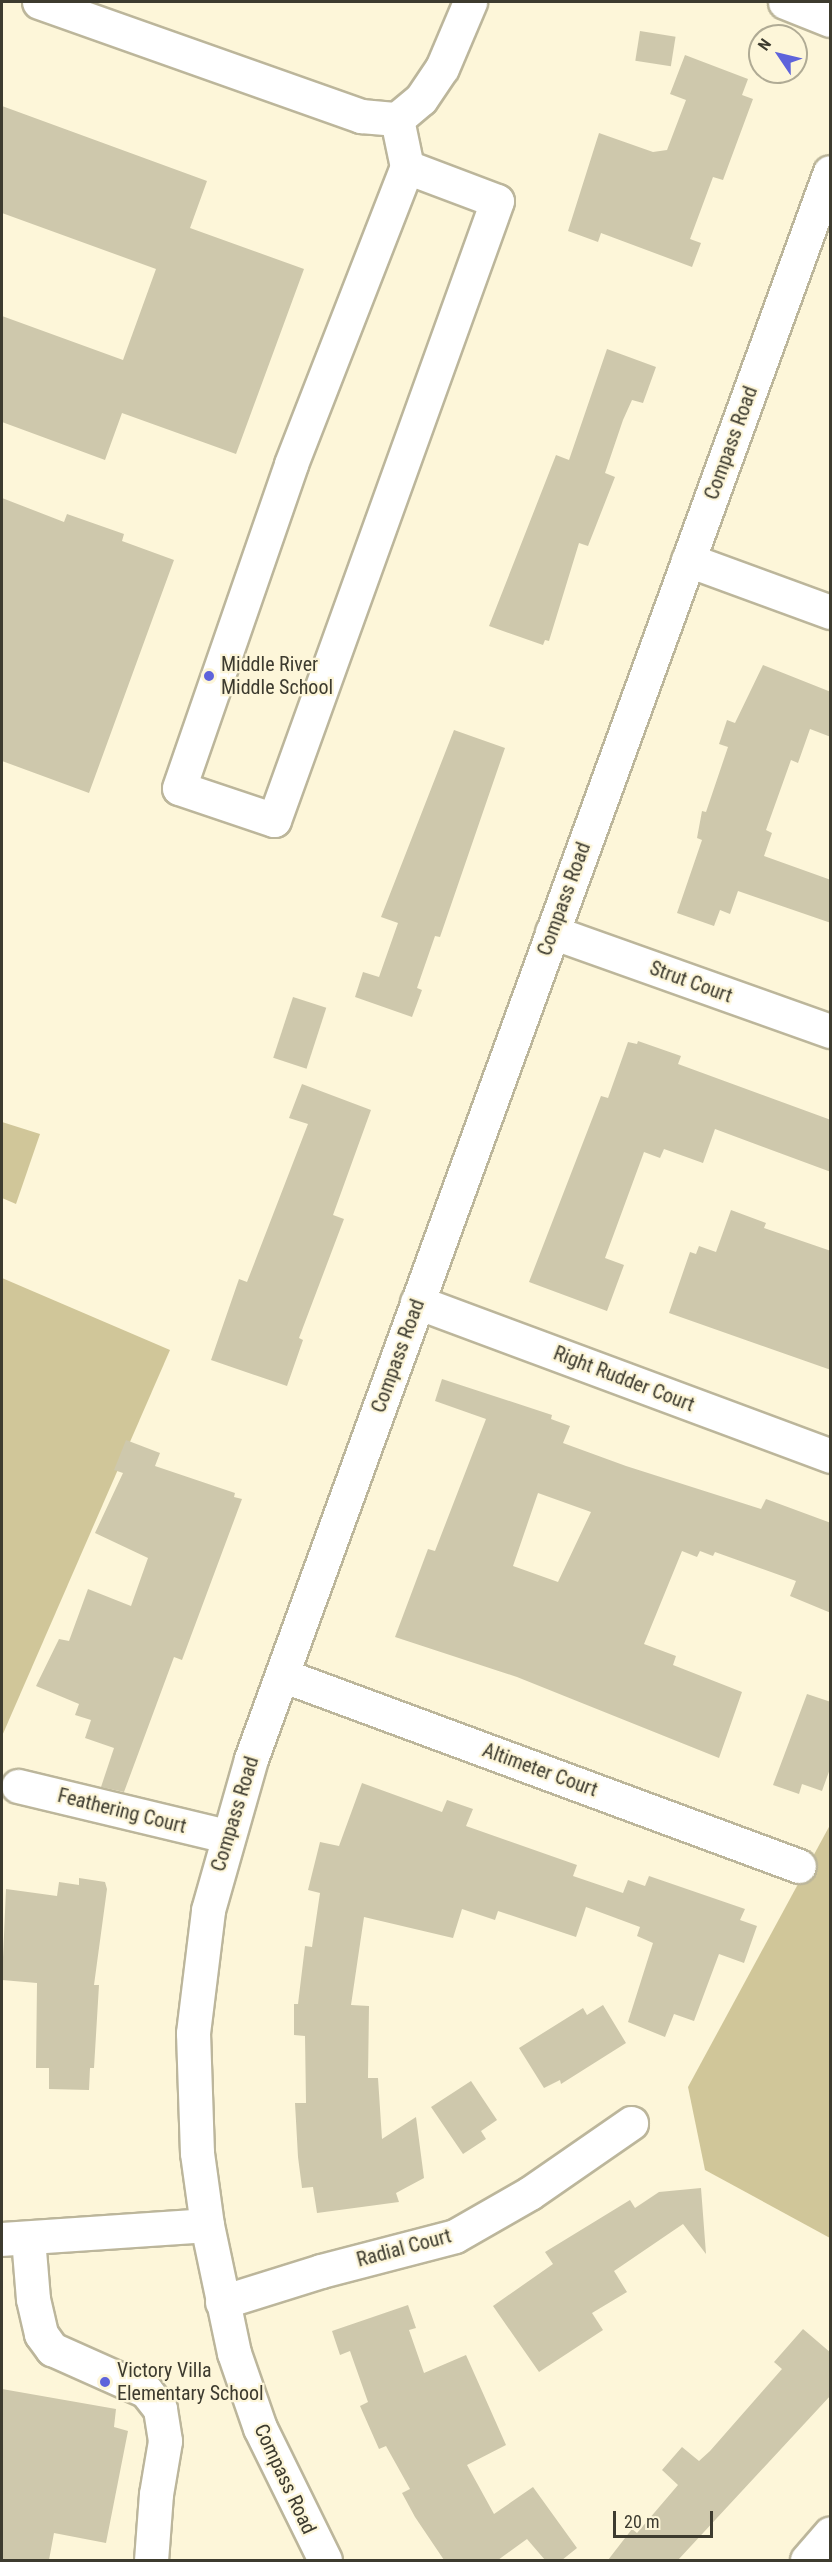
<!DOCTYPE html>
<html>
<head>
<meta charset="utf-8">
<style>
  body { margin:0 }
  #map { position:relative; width:832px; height:2562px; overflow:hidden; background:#fdf6d9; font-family:"Roboto Condensed",sans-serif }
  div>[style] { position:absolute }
  .green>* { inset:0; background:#d0c699 }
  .building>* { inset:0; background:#cec8ac; transform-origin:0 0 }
  .roads { filter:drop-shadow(2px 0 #bcb69b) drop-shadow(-2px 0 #bcb69b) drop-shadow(0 2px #bcb69b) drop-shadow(0 -2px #bcb69b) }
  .minor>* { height:33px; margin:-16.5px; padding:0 16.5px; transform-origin:16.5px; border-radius:16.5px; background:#fff }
  .dots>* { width:16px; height:16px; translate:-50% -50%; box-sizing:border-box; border:3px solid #fdf6d9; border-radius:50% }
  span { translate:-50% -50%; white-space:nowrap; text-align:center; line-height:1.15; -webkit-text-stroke:4.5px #fdf6d9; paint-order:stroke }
  .street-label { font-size:20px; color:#3d3b2f }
  .poi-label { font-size:20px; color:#3d3b2f }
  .left { translate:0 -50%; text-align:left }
  .frame { position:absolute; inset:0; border:3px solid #3d3b2f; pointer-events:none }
  .north { position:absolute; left:748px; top:24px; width:60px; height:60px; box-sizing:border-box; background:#fdf6d9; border:2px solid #b0ab95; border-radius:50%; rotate:305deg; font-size:16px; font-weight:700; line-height:24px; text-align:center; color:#3d3b2f }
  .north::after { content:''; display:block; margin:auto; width:21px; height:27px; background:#5e63db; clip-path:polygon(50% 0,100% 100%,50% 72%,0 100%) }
  .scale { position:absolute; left:613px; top:2511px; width:100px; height:27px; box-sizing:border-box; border:3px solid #3d3b2f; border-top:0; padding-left:8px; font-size:18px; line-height:21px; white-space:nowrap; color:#3d3b2f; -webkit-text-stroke:4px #fdf6d9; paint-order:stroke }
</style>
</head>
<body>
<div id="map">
  <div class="green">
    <i style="clip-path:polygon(2px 1122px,40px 1134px,16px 1204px,2px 1198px)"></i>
    <i style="clip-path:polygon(2px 1278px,170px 1350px,2px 1736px)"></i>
    <i style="clip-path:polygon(830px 1825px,830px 2238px,705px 2170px,688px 2087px)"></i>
  </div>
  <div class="building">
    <i style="left:640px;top:31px;width:36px;height:30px;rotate:9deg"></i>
    <i style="clip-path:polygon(685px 55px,748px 79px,742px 95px,753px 99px,723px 180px,713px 177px,690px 239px,701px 243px,692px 267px,601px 233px,598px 242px,568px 231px,599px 133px,653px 152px,667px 150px,686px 100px,670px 94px)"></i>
    <i style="clip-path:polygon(2px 106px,207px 181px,190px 228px,304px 269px,236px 454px,122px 413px,105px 460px,2px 422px,2px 316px,123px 360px,156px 269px,2px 213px)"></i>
    <i style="clip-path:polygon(607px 349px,656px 367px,643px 403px,632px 400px,623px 420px,605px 473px,615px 477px,588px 546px,579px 543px,549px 641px,545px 640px,543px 645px,489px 626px,556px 455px,569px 460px)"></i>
    <i style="clip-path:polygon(2px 498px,64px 522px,67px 514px,124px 534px,122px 541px,174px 560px,89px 793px,2px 761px)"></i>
    <i style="clip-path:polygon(763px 665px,831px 692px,831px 737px,810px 729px,798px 763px,791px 760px,766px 830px,772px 833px,764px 856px,831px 880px,831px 923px,738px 891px,730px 914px,720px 910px,714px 926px,677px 913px,702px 840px,697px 838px,702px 811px,706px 812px,728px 747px,719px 744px,727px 720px,735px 723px)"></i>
    <i style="clip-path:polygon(454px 730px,505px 748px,440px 937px,435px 936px,417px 988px,422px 990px,412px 1017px,355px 997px,363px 972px,379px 977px,398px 923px,381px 917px)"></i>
    <i style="left:293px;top:997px;width:35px;height:64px;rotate:18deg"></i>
    <i style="clip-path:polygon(638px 1041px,681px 1056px,678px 1064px,831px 1120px,831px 1172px,715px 1129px,703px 1163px,664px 1149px,660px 1158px,644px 1152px,605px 1258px,624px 1265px,607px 1311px,529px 1282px,601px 1096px,608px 1098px,628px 1042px,637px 1044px)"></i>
    <i style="clip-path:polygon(302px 1084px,371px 1110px,333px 1215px,344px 1219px,299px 1338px,303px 1340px,287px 1386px,211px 1360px,239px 1279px,247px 1282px,308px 1124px,289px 1118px)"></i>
    <i style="clip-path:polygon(731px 1210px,766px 1223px,764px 1228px,831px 1251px,831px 1370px,669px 1313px,690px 1252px,696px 1254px,699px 1246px,716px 1252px)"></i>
    <i style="clip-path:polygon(evenodd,442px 1379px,552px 1415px,551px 1419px,570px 1426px,563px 1443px,626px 1466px,761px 1509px,766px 1499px,831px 1523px,831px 1613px,790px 1596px,796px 1581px,715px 1552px,713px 1556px,700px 1551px,697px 1557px,682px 1551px,644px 1644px,676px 1656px,673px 1665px,742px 1692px,719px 1758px,517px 1677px,395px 1637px,428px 1549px,435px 1551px,486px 1419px,435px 1401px,442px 1379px,538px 1493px,591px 1512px,558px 1582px,513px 1566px,538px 1493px)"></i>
    <i style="clip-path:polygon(126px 1440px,160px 1453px,155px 1466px,235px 1493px,234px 1497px,242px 1499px,182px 1660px,174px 1657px,124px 1792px,101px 1787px,114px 1748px,85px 1738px,91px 1720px,75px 1715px,79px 1704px,36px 1686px,59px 1639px,69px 1641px,88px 1589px,131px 1606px,148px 1558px,95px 1533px,123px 1473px,114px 1470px)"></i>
    <i style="clip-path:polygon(807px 1694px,831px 1702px,831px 1766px,822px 1791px,802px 1784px,799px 1794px,773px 1785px)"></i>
    <i style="clip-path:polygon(362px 1783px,442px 1812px,447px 1800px,473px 1809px,466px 1826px,577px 1865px,573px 1876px,623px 1893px,628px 1880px,645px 1886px,649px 1876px,745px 1909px,740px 1920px,757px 1926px,744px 1963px,719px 1954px,694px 2021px,674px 2014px,665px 2037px,628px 2022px,653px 1943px,637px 1936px,640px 1927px,586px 1907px,576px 1937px,498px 1911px,495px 1920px,462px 1909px,453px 1938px,364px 1917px,351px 2005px,369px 2006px,368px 2078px,378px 2078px,382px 2139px,416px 2117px,424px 2178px,396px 2193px,399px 2202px,317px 2213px,313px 2187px,302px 2188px,298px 2157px,295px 2103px,306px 2103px,305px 2036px,294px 2035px,294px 2004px,298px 2004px,305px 1946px,312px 1947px,320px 1893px,308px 1890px,320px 1842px,339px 1846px)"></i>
    <i style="clip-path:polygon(79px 1878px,105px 1882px,107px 1889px,94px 1985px,99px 1985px,94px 2068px,90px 2068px,89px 2090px,49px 2089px,49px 2068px,36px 2068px,37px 1983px,2px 1980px,6px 1889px,57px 1896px,59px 1882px,79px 1885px)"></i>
    <i style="clip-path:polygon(603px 2005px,626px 2043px,561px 2084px,560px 2080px,544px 2088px,519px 2048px,583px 2008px,587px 2015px)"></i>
    <i style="clip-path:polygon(471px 2081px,497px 2120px,481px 2131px,486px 2139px,463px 2154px,431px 2107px)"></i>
    <i style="clip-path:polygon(701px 2188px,706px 2254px,683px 2224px,614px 2271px,627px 2292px,592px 2313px,603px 2330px,539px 2372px,493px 2306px,553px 2264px,545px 2252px,630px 2200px,635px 2208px,659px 2192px)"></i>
    <i style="clip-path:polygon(408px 2305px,416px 2328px,409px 2330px,424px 2373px,466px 2355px,506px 2445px,467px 2465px,494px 2514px,533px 2487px,577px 2548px,562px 2560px,545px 2560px,527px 2539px,498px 2560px,444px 2560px,415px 2517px,402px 2493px,410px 2489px,386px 2446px,379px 2449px,360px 2406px,368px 2402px,350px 2351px,340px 2355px,332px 2331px)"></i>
    <i style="clip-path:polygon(803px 2329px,831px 2353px,831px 2395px,678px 2560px,608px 2560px,632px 2529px,637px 2533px,678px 2485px,662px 2470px,682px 2447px,699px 2461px,710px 2451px,782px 2369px,774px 2362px)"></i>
    <i style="clip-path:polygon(2px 2389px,116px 2409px,114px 2427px,128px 2431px,106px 2543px,54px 2533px,49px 2560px,2px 2560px)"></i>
  </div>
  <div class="roads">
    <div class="minor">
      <i style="left:39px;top:2px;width:342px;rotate:19.5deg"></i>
      <i style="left:361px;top:116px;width:36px;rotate:5deg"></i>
      <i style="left:785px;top:2px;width:48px;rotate:21.8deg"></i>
      <i style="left:407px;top:167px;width:96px;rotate:20.7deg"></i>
      <i style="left:497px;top:201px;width:658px;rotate:109.81deg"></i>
      <i style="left:274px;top:820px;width:100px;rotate:-161.4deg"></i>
      <i style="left:179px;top:788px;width:343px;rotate:-70.9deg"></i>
      <i style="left:291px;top:464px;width:319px;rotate:-68.7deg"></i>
      <i style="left:407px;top:167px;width:49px;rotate:-101.8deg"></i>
      <i style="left:397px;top:119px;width:31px;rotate:-40deg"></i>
      <i style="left:421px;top:99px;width:37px;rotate:-56deg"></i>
      <i style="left:442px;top:68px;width:72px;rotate:-67deg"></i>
      <i style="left:688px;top:560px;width:151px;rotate:20.1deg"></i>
      <i style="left:552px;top:932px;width:295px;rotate:19.6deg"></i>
      <i style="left:417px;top:1302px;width:441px;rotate:20.4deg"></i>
      <i style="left:282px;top:1675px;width:551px;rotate:20.28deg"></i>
      <i style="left:18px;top:1786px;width:215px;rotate:13.5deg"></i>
      <i style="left:28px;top:2238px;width:61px;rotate:85.3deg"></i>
      <i style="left:33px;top:2299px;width:36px;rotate:77deg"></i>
      <i style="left:41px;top:2334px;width:19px;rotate:54deg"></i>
      <i style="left:52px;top:2349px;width:103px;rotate:24.1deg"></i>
      <i style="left:146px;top:2391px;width:23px;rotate:52deg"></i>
      <i style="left:160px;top:2409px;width:32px;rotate:81deg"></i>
      <i style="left:165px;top:2441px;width:54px;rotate:99.6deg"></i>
      <i style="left:156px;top:2494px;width:66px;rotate:94.3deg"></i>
      <i style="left:2px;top:2239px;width:205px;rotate:-3.9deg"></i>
      <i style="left:222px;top:2302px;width:104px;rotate:-17.4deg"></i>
      <i style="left:321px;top:2271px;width:138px;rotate:-14.6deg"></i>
      <i style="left:455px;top:2236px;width:86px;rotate:-29.8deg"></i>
      <i style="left:530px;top:2193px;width:123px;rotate:-34.7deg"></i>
      <i style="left:325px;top:2560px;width:147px;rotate:-116.2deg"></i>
      <i style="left:260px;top:2428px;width:79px;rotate:-109.1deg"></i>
      <i style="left:234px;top:2353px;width:131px;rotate:-101.9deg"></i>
      <i style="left:207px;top:2225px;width:73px;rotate:-97.9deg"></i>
      <i style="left:197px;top:2153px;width:120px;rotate:-91.9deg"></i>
      <i style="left:193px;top:2033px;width:124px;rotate:-83deg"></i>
      <i style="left:208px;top:1910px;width:157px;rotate:-74.1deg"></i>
      <i style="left:251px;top:1759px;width:1689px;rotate:-69.96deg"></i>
      <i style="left:807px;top:2560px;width:35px;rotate:-49deg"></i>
    </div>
  </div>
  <div class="dots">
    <i style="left:209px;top:676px;background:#5e63db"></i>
    <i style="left:105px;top:2382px;background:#5e63db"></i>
  </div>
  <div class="street-label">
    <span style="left:731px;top:443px;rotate:-70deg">Compass Road</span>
    <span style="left:564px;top:899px;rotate:-70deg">Compass Road</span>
    <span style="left:691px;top:982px;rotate:20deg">Strut Court</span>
    <span style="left:398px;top:1356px;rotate:-70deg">Compass Road</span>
    <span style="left:624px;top:1379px;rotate:21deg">Right Rudder Court</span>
    <span style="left:540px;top:1770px;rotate:20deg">Altimeter Court</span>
    <span style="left:122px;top:1811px;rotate:14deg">Feathering Court</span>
    <span style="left:235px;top:1814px;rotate:-73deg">Compass Road</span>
    <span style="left:404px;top:2248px;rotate:-15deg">Radial Court</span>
    <span style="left:285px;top:2479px;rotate:65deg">Compass Road</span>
  </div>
  <div class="poi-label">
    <span class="left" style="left:221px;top:676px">Middle River<br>Middle School</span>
    <span class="left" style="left:117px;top:2382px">Victory Villa<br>Elementary School</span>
  </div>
  <div class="frame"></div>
  <div class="north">N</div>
  <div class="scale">20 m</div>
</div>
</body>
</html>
